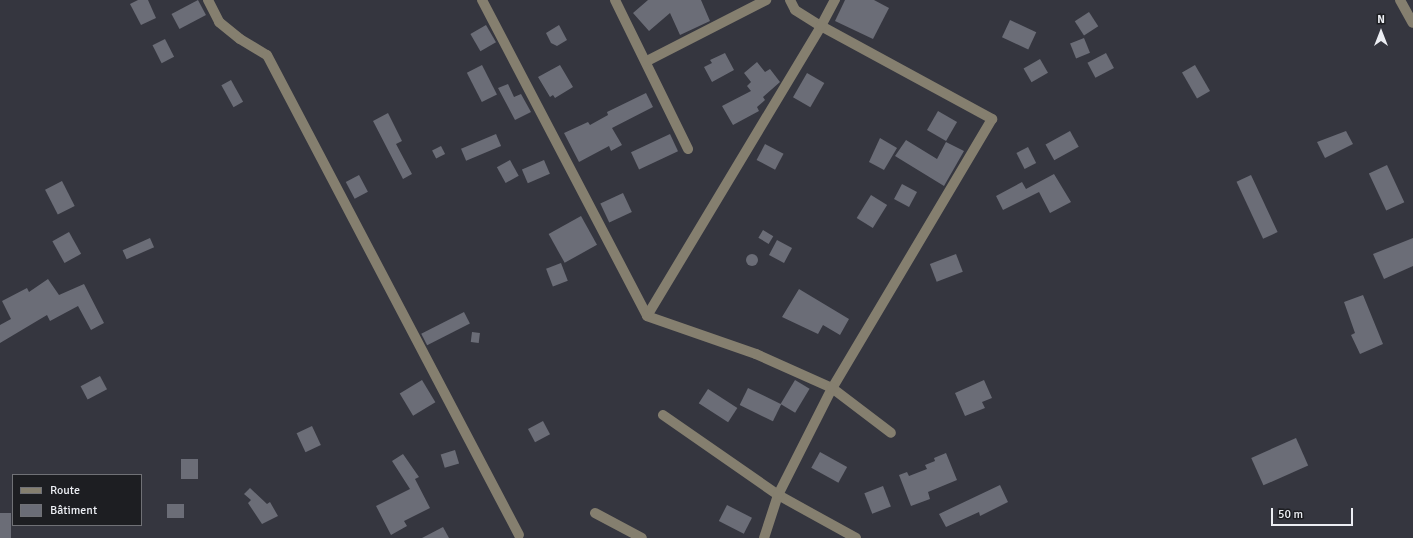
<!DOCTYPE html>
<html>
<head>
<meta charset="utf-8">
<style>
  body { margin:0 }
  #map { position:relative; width:1413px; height:538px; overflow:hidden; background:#35363f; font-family:Signika,sans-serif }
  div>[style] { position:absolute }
  .building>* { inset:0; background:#6b6d77; transform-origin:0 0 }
  .round { border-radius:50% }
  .minor>* { height:10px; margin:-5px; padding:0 5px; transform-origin:5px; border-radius:5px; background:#857f6f }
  span { translate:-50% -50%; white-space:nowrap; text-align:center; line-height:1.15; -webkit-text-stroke:3px #1d1e22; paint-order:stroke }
  .legend { position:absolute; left:12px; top:474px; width:130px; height:52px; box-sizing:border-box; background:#1d1e22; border:1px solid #707176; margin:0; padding:5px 7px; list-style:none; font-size:12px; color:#eceef3 }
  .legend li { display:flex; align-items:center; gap:8px; height:20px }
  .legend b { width:20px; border:1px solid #707176 }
  .north { position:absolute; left:1361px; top:12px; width:40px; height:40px; -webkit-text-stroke:3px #1d1e22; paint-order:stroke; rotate:0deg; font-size:11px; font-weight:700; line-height:16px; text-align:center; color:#eceef3 }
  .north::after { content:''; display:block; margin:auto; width:14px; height:18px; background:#eceef3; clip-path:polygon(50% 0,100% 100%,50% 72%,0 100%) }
  .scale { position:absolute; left:1271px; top:508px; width:82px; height:18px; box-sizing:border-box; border:2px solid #eceef3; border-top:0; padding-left:5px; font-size:12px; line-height:14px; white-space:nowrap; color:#eceef3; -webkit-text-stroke:3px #1d1e22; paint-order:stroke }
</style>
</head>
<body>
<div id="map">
  <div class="building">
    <i style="clip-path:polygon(138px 0,148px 0,156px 18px,141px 25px,130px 4px)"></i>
    <i style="left:198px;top:0;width:17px;height:30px;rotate:62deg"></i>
    <i style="clip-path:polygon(648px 0,701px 0,710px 21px,680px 35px,670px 13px,649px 31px,633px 13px)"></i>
    <i style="clip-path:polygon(845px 0,874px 0,889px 8px,873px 39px,835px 21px)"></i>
    <i style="left:1089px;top:12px;width:17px;height:17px;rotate:57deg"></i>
    <i style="left:1010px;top:20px;width:29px;height:19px;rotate:25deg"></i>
    <i style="left:486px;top:25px;width:20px;height:18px;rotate:60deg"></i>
    <i style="clip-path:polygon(559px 25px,567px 40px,557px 46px,551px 43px,546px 33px)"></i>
    <i style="left:1084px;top:38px;width:16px;height:15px;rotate:68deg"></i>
    <i style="left:165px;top:39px;width:20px;height:14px;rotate:63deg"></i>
    <i style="clip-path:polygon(725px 53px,734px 70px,712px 82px,704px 67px,712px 63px,710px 60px)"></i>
    <i style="left:1106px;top:53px;width:17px;height:21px;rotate:62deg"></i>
    <i style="left:1040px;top:59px;width:16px;height:19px;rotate:60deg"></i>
    <i style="clip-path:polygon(757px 62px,765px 72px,770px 69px,780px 82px,763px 97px,765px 100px,757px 107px,759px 111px,733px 125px,722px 106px,751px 91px,747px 86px,751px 82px,744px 73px)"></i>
    <i style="left:482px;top:65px;width:33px;height:17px;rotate:63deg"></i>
    <i style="clip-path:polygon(560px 65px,573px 87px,555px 98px,553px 95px,550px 97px,538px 77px)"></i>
    <i style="left:1195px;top:65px;width:30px;height:15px;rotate:60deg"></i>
    <i style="left:807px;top:73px;width:20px;height:28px;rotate:30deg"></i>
    <i style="left:231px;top:80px;width:25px;height:11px;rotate:61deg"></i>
    <i style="clip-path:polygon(508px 84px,514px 97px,521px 94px,531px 112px,515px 120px,498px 88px)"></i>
    <i style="clip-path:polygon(646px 93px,653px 107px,612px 128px,622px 145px,611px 151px,609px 146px,579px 162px,564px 133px,588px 122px,590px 125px,608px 115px,607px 112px)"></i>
    <i style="left:938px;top:111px;width:22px;height:22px;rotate:30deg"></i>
    <i style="clip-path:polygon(388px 113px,402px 141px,396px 144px,412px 174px,403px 179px,373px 121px)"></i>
    <i style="left:1070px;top:131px;width:18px;height:28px;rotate:61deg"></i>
    <i style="clip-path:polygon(1346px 131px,1353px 144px,1325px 158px,1317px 142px)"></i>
    <i style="left:496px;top:134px;width:13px;height:38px;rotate:67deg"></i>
    <i style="left:670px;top:134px;width:19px;height:43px;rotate:65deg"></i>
    <i style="clip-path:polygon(880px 138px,897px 148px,884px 170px,869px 162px)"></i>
    <i style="clip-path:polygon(906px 140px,937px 159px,946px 142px,964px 151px,944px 186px,895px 156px)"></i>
    <i style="left:765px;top:144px;width:21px;height:18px;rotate:28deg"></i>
    <i style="left:441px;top:146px;width:9px;height:10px;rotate:63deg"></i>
    <i style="left:1028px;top:147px;width:18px;height:13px;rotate:63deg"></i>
    <i style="left:510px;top:160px;width:18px;height:15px;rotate:61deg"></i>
    <i style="left:544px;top:160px;width:15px;height:24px;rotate:67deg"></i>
    <i style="left:1387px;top:165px;width:41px;height:20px;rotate:65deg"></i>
    <i style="clip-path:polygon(1054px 174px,1071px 202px,1050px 213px,1039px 192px,1003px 210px,996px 196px,1022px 182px,1026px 189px)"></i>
    <i style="left:359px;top:175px;width:19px;height:15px;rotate:62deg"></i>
    <i style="left:1251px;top:175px;width:63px;height:16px;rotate:65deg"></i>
    <i style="left:62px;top:181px;width:28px;height:19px;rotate:63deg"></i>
    <i style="left:902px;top:184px;width:17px;height:17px;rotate:28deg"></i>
    <i style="left:623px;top:193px;width:21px;height:25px;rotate:65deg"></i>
    <i style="left:871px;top:195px;width:19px;height:27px;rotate:32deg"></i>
    <i style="left:581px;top:216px;width:33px;height:37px;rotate:61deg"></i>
    <i style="left:763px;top:230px;width:12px;height:9px;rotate:31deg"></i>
    <i style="left:69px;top:232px;width:25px;height:19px;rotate:61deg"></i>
    <i style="left:150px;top:238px;width:10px;height:30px;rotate:66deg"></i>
    <i style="clip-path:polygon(1413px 238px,1413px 266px,1384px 279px,1373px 254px)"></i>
    <i style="left:777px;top:240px;width:17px;height:17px;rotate:28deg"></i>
    <i class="round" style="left:746px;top:254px;width:12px;height:12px"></i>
    <i style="left:956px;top:254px;width:19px;height:28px;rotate:69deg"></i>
    <i style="left:561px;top:263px;width:19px;height:16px;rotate:69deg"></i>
    <i style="clip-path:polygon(48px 279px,59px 295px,84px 284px,104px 323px,91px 330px,78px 306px,50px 321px,47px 315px,0 343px,0 325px,11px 319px,2px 301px,27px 288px,29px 292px)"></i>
    <i style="clip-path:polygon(799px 289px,849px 319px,840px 335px,823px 325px,818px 334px,782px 317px)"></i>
    <i style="clip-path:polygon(1363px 295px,1383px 344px,1360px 354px,1351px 335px,1355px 333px,1344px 302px)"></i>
    <i style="left:464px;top:312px;width:13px;height:48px;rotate:63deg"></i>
    <i style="left:472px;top:332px;width:8px;height:10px;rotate:7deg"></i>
    <i style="left:100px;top:376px;width:15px;height:22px;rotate:62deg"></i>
    <i style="left:422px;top:380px;width:26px;height:26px;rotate:59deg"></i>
    <i style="left:795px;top:380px;width:17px;height:28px;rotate:31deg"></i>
    <i style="clip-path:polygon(984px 380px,992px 398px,982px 402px,985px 408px,965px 416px,955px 393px)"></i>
    <i style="left:748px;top:388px;width:37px;height:19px;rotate:26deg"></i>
    <i style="left:708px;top:389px;width:35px;height:17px;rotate:33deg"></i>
    <i style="left:543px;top:421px;width:15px;height:17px;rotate:62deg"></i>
    <i style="left:312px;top:426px;width:21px;height:17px;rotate:65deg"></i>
    <i style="left:1296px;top:438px;width:30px;height:49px;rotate:66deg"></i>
    <i style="left:455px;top:450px;width:14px;height:15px;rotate:73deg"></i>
    <i style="left:820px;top:452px;width:31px;height:18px;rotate:29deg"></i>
    <i style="clip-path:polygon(946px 453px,957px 480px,928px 492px,930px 499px,911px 506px,899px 475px,907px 472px,909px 476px,927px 469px,925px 465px,935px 461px,934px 458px)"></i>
    <i style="clip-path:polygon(403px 454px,419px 477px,415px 479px,430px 508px,404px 521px,407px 526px,391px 535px,376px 506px,410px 489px,392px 461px)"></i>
    <i style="left:181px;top:459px;width:17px;height:20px"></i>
    <i style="clip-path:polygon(1000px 485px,1008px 502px,980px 516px,979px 512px,946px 527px,939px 514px)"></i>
    <i style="left:883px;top:486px;width:22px;height:20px;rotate:69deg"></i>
    <i style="clip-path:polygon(250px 488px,267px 504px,270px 502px,278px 516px,262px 524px,248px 503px,251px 500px,244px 494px)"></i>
    <i style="left:167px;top:504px;width:17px;height:14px"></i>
    <i style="left:727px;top:505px;width:28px;height:18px;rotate:27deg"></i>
    <i style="left:0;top:513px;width:11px;height:25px"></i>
    <i style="clip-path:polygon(443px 527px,449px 538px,422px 538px)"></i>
  </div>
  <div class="minor">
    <i style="left:208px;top:0;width:25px;rotate:63deg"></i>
    <i style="left:219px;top:22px;width:27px;rotate:39deg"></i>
    <i style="left:240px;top:39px;width:31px;rotate:31deg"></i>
    <i style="left:267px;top:55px;width:542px;rotate:62.3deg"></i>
    <i style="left:482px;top:0;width:356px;rotate:62.4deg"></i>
    <i style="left:615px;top:0;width:166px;rotate:63.9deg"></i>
    <i style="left:790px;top:0;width:11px;rotate:63deg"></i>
    <i style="left:795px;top:10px;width:31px;rotate:32deg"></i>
    <i style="left:821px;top:26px;width:195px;rotate:28.5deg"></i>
    <i style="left:992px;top:119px;width:313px;rotate:120.7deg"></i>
    <i style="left:832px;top:388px;width:83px;rotate:-155.9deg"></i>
    <i style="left:756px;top:354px;width:115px;rotate:-160.8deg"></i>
    <i style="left:647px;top:316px;width:338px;rotate:-59deg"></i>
    <i style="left:821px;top:26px;width:30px;rotate:-62deg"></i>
    <i style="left:1400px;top:0;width:26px;rotate:61deg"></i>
    <i style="left:647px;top:61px;width:134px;rotate:-27.1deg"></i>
    <i style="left:663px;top:415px;width:140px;rotate:34.8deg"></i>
    <i style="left:778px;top:495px;width:45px;rotate:108deg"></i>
    <i style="left:595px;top:513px;width:53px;rotate:28deg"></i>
    <i style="left:856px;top:538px;width:89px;rotate:-151.1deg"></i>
    <i style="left:778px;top:495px;width:120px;rotate:-63.2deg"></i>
    <i style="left:832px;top:388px;width:74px;rotate:37.3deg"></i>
  </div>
  <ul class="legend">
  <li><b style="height:5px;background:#857f6f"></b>Route</li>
  <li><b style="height:11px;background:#6b6d77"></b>Bâtiment</li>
  </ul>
  <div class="north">N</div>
  <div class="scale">50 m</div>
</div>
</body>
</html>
